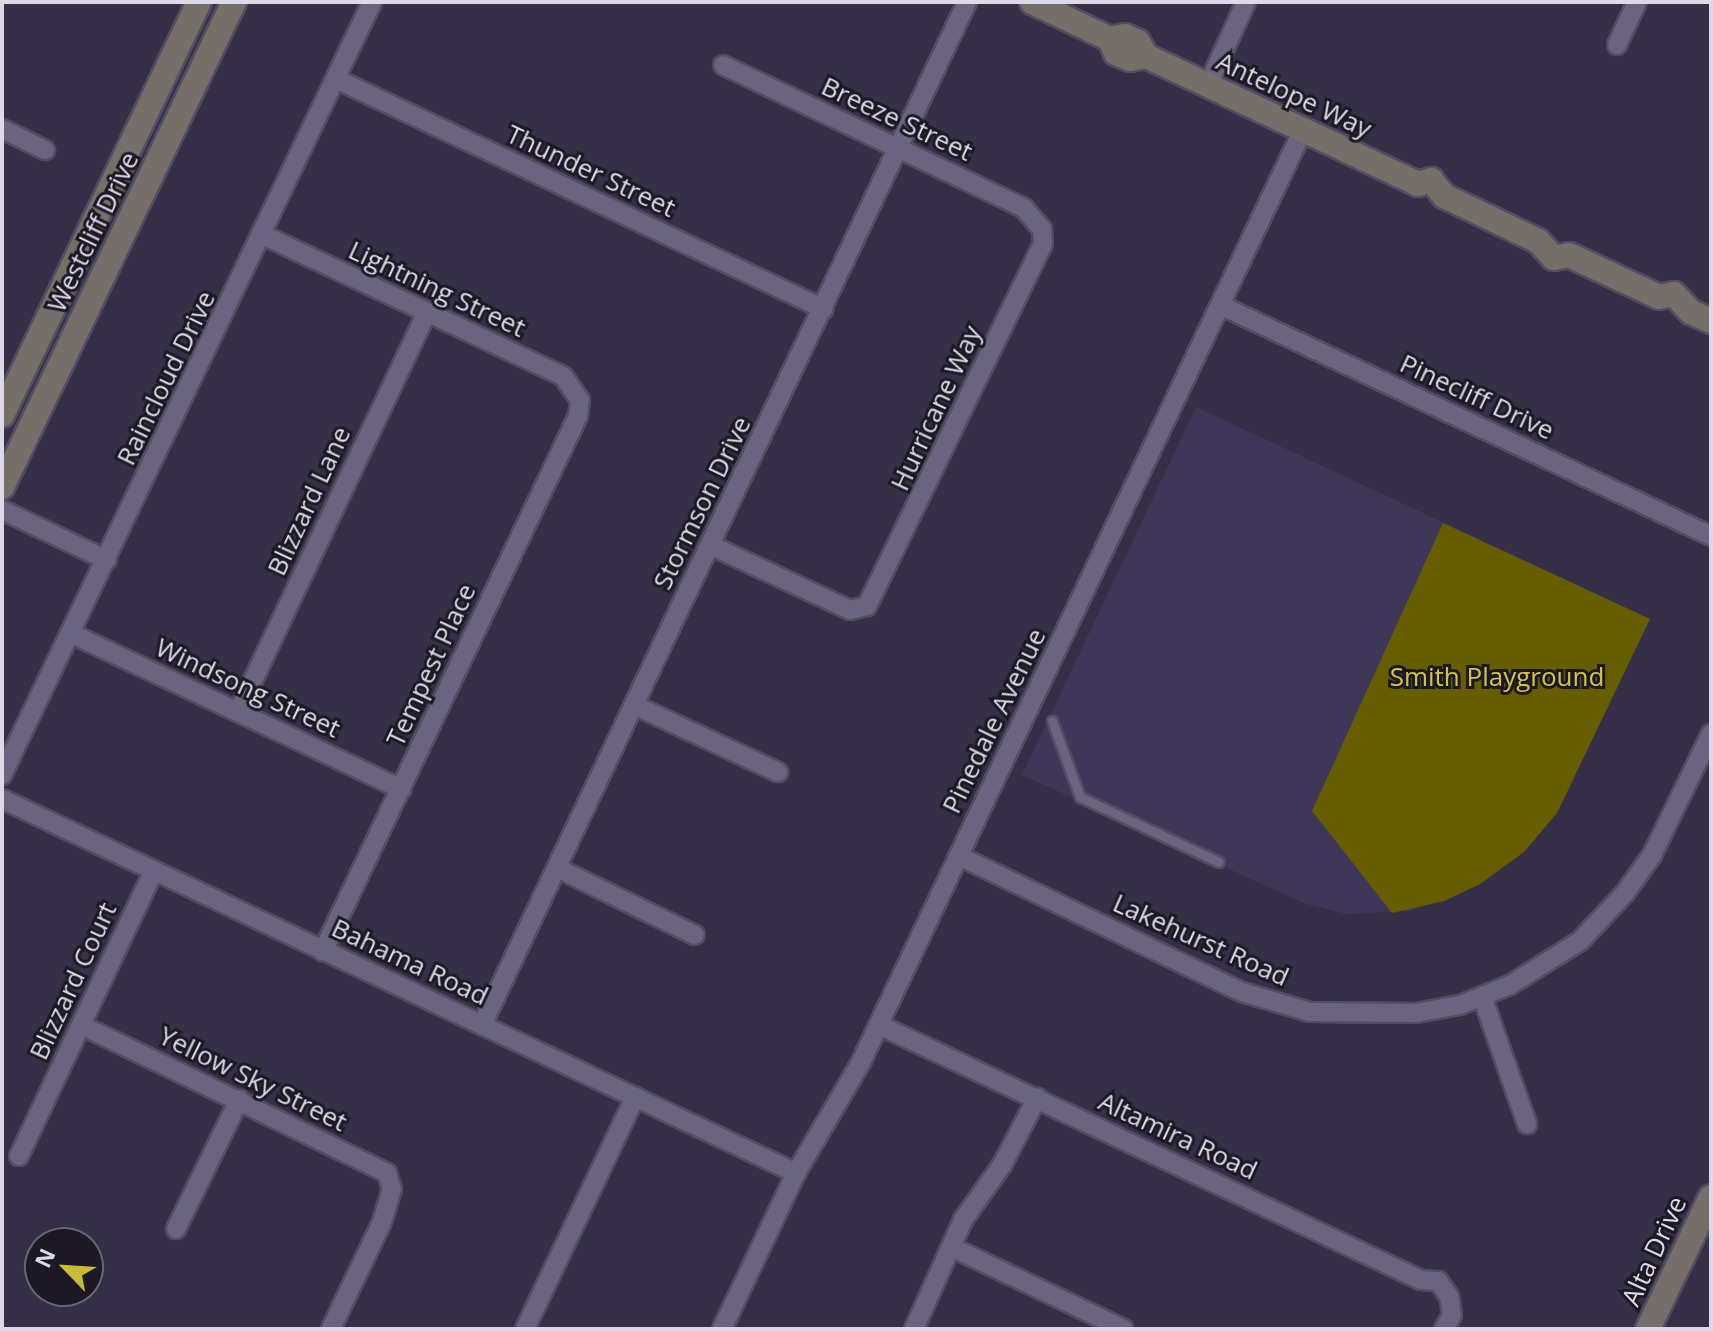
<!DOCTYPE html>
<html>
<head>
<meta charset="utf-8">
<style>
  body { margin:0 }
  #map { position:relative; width:1713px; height:1331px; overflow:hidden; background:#362f48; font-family:"Open Sans",sans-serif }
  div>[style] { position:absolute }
  .built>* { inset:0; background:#3f3757 }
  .green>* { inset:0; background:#665c01 }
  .roads { filter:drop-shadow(2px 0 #534d62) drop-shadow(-2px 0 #534d62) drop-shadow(0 2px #534d62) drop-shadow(0 -2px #534d62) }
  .lane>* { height:9px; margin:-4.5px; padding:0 4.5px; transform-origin:4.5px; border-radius:4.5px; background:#6a6480 }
  .street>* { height:18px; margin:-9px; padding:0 9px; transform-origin:9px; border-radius:9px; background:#6a6480 }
  .secondary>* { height:24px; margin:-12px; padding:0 12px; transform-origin:12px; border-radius:12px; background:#766e69 }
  span { translate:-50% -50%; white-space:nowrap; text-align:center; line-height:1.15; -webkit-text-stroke:6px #1c1925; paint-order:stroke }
  .street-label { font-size:26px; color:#ddd9e9 }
  .park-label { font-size:26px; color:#d1c250 }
  .frame { position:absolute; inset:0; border:4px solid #ddd9e9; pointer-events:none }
  .north { position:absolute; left:24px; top:1227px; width:80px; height:80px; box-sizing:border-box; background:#1c1925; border:2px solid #696673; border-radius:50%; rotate:295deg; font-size:22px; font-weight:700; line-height:32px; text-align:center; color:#ddd9e9 }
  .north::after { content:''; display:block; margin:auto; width:28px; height:36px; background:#caba39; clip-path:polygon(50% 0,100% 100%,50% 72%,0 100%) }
</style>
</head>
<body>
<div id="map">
  <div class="built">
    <i style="clip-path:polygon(1196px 407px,1650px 619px,1557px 813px,1524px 852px,1480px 884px,1410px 911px,1346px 914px,1306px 904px,1022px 775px)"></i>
  </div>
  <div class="green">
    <i style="clip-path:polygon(1443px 523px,1650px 619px,1557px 813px,1524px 852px,1480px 884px,1444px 901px,1392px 913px,1312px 811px)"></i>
  </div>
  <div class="roads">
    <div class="lane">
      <i style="left:1052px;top:721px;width:81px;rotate:69.8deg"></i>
      <i style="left:1080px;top:797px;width:153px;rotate:25.1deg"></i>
    </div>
    <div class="street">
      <i style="left:1617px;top:45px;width:47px;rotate:-65.1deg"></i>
      <i style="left:336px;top:79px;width:539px;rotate:25.24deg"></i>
      <i style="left:1208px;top:85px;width:91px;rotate:-65.4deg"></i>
      <i style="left:2px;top:129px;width:48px;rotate:26deg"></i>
      <i style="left:263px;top:235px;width:331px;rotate:25.2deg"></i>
      <i style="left:563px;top:376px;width:29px;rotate:55deg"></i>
      <i style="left:580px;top:400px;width:16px;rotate:97deg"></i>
      <i style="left:578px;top:416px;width:593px;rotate:115.48deg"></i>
      <i style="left:1222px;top:306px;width:540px;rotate:25.19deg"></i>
      <i style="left:2px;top:510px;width:116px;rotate:25.5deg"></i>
      <i style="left:710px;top:545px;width:154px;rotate:24.9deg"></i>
      <i style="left:850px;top:610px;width:17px;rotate:-13deg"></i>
      <i style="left:867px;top:606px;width:403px;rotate:-64.1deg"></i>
      <i style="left:1043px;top:243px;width:14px;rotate:-94deg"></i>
      <i style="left:1042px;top:229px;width:28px;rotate:-131deg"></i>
      <i style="left:1024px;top:208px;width:333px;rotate:-154.6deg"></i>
      <i style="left:72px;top:634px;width:364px;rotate:25.2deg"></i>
      <i style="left:634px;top:705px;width:159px;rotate:25deg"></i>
      <i style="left:238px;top:712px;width:442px;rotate:-64.7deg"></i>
      <i style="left:2px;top:775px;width:857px;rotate:-64.42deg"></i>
      <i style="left:2px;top:799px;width:878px;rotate:25.22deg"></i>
      <i style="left:959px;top:856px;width:314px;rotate:25.7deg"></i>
      <i style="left:1242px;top:992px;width:71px;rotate:16.4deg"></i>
      <i style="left:1310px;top:1012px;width:106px;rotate:0.5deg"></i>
      <i style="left:1416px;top:1013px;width:45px;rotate:-10.3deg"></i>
      <i style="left:1460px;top:1005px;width:54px;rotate:-21.8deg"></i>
      <i style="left:1510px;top:985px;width:83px;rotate:-32.2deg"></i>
      <i style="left:1580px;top:941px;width:66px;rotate:-46.8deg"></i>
      <i style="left:1625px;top:893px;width:47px;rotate:-54.6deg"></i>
      <i style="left:1652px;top:855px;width:135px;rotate:-64deg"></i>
      <i style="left:557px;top:868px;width:153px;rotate:25.9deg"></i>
      <i style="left:1482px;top:996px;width:136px;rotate:70.6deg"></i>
      <i style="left:81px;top:1025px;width:340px;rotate:25.8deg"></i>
      <i style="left:387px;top:1173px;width:17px;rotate:73deg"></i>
      <i style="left:392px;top:1189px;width:37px;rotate:107deg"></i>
      <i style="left:381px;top:1224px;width:116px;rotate:115.5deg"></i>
      <i style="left:482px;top:1025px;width:1132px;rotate:-64.63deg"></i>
      <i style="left:879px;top:1025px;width:599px;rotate:25.2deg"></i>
      <i style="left:1421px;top:1280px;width:17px;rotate:3deg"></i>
      <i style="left:1438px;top:1281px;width:19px;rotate:54deg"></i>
      <i style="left:1449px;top:1296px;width:19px;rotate:81deg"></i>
      <i style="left:1452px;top:1315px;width:16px;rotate:120deg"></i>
      <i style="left:19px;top:1156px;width:315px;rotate:-64.7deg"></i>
      <i style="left:176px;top:1229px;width:144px;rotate:-64deg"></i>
      <i style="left:951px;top:1247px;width:191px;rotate:25.4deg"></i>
      <i style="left:525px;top:1329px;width:257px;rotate:-64.6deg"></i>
      <i style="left:722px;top:1329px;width:173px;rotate:-64.6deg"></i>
      <i style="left:796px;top:1173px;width:129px;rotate:-59.6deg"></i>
      <i style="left:861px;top:1062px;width:1031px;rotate:-64.63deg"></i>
      <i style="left:914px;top:1329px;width:120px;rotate:-65.8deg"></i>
      <i style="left:963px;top:1220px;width:67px;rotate:-54.7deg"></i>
      <i style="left:1002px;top:1165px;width:76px;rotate:-62.4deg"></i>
    </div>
    <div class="secondary">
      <i style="left:1032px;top:2px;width:86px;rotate:25.4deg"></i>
      <i style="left:1110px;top:39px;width:15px;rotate:-11deg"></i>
      <i style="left:1125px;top:36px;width:14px;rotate:25deg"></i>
      <i style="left:1138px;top:42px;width:16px;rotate:60deg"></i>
      <i style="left:1146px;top:56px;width:301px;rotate:25.2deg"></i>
      <i style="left:1418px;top:184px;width:14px;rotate:-17deg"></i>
      <i style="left:1431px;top:180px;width:21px;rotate:51deg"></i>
      <i style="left:1444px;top:196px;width:104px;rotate:25.6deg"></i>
      <i style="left:1538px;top:241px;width:23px;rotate:47deg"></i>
      <i style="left:1554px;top:258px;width:15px;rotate:-11deg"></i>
      <i style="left:1569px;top:255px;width:99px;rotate:25deg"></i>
      <i style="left:1659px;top:297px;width:15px;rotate:-11deg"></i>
      <i style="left:1674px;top:294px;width:25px;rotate:47deg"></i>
      <i style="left:1691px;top:312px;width:22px;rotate:24deg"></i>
      <i style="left:1110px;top:39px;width:15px;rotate:67deg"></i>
      <i style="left:1116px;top:53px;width:15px;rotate:23deg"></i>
      <i style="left:1130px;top:59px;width:16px;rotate:-11deg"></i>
      <i style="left:2px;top:415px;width:458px;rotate:-64.5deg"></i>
      <i style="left:2px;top:487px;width:538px;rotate:-64.44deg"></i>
      <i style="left:1648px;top:1329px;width:146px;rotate:-64.5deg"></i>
    </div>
  </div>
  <div class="street-label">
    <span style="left:1294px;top:95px;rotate:25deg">Antelope Way</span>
    <span style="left:897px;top:119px;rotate:25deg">Breeze Street</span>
    <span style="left:591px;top:171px;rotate:25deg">Thunder Street</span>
    <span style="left:93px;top:232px;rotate:-64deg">Westcliff Drive</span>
    <span style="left:437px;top:289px;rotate:25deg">Lightning Street</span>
    <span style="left:166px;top:378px;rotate:-64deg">Raincloud Drive</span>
    <span style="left:1477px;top:397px;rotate:25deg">Pinecliff Drive</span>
    <span style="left:936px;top:408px;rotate:-65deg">Hurricane Way</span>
    <span style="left:309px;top:501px;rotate:-65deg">Blizzard Lane</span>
    <span style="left:702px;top:503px;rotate:-64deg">Stormson Drive</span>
    <span style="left:431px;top:665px;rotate:-65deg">Tempest Place</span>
    <span style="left:248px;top:688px;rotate:25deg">Windsong Street</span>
    <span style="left:994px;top:721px;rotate:-64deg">Pinedale Avenue</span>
    <span style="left:1201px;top:940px;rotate:24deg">Lakehurst Road</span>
    <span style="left:410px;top:962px;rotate:25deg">Bahama Road</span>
    <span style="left:73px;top:981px;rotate:-65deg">Blizzard Court</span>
    <span style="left:253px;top:1079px;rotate:26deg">Yellow Sky Street</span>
    <span style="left:1178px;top:1136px;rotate:25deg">Altamira Road</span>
    <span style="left:1654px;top:1251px;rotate:-65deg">Alta Drive</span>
  </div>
  <div class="park-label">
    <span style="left:1497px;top:677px">Smith Playground</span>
  </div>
  <div class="frame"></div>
  <div class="north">N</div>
</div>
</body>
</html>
